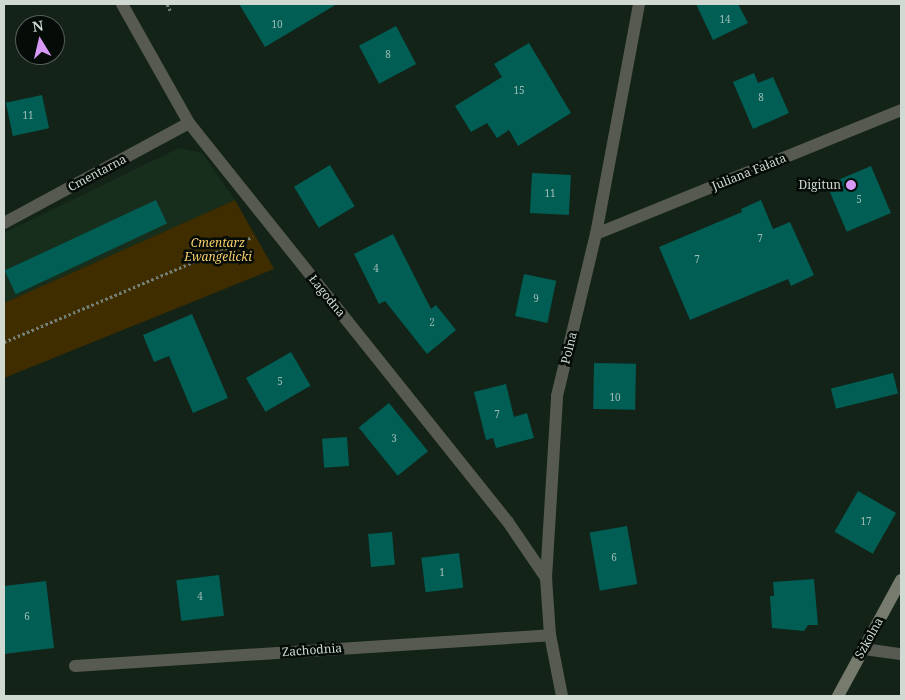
<!DOCTYPE html>
<html>
<head>
<meta charset="utf-8">
<style>
  body { margin:0 }
  #map { position:relative; width:905px; height:700px; overflow:hidden; background:#132317; font-family:"Noto Serif",serif }
  div>[style] { position:absolute }
  .built>* { inset:0; background:#172e1d }
  .green>* { inset:0; background:#3f2d00 }
  .building>* { inset:0; background:#005e55; transform-origin:0 0 }
  .path>* { height:3px; margin-top:-1.5px; transform-origin:0; background:repeating-linear-gradient(90deg,#738076 0 2.5px,transparent 0 5px) }
  .street>* { height:12px; margin:-6px; padding:0 6px; transform-origin:6px; border-radius:6px; background:#575a51 }
  .secondary>* { height:12px; margin:-6px; padding:0 6px; transform-origin:6px; border-radius:6px; background:#777b6d }
  .dots>* { width:14px; height:14px; translate:-50% -50%; box-sizing:border-box; border:2px solid #050b06; border-radius:50% }
  span { translate:-50% -50%; white-space:nowrap; text-align:center; line-height:1.15; -webkit-text-stroke:5px #050b06; paint-order:stroke }
  .number-label { font-size:10px; color:#9cbbb3 }
  .number-label span { -webkit-text-stroke-width:0 }
  .street-label { font-size:12px; color:#d0dad2 }
  .poi-label { font-size:12px; color:#d0dad2 }
  .right { translate:-100% -50%; text-align:right }
  .park-label { font-size:12px; color:#f8cf6c; font-style:italic }
  .frame { position:absolute; inset:0; border:5px solid #d0dad2; pointer-events:none }
  .north { position:absolute; left:15px; top:15px; width:50px; height:50px; box-sizing:border-box; background:#050b06; border:1px solid #565e58; border-radius:50%; rotate:351deg; font-size:14px; font-weight:700; line-height:20px; text-align:center; color:#d0dad2 }
  .north::after { content:''; display:block; margin:auto; width:18px; height:22px; background:#d99af7; clip-path:polygon(50% 0,100% 100%,50% 72%,0 100%) }
</style>
</head>
<body>
<div id="map">
  <div class="built">
    <i style="clip-path:polygon(179px 148px,202px 153px,235px 200px,4px 303px,4px 233px)"></i>
  </div>
  <div class="green">
    <i style="clip-path:polygon(235px 200px,274px 269px,4px 378px,4px 303px)"></i>
  </div>
  <div class="building">
    <i style="clip-path:polygon(239px 4px,337px 4px,265px 47px)"></i>
    <i style="clip-path:polygon(696px 4px,738px 4px,748px 23px,713px 40px)"></i>
    <i style="left:396px;top:26px;width:43px;height:42px;rotate:62deg"></i>
    <i style="clip-path:polygon(529px 43px,571px 113px,518px 146px,509px 130px,497px 138px,487px 123px,471px 132px,455px 106px,502px 77px,494px 64px)"></i>
    <i style="clip-path:polygon(754px 73px,758px 83px,773px 77px,789px 113px,753px 129px,733px 82px)"></i>
    <i style="left:42px;top:95px;width:34px;height:37px;rotate:78deg"></i>
    <i style="left:330px;top:165px;width:48px;height:42px;rotate:59deg"></i>
    <i style="left:871px;top:166px;width:51px;height:48px;rotate:67deg"></i>
    <i style="left:532px;top:173px;width:39px;height:40px;rotate:3deg"></i>
    <i style="left:156px;top:200px;width:26px;height:167px;rotate:65deg"></i>
    <i style="clip-path:polygon(761px 200px,773px 229px,790px 222px,814px 275px,791px 286px,788px 279px,690px 320px,659px 247px,742px 212px,741px 209px)"></i>
    <i style="clip-path:polygon(393px 234px,431px 309px,436px 305px,456px 330px,427px 354px,385px 301px,379px 304px,354px 254px)"></i>
    <i style="left:524px;top:274px;width:33px;height:43px;rotate:12deg"></i>
    <i style="clip-path:polygon(192px 314px,228px 398px,193px 413px,169px 356px,154px 362px,143px 335px)"></i>
    <i style="left:291px;top:352px;width:39px;height:52px;rotate:60deg"></i>
    <i style="left:594px;top:363px;width:42px;height:46px;rotate:1deg"></i>
    <i style="left:893px;top:373px;width:21px;height:64px;rotate:76deg"></i>
    <i style="clip-path:polygon(506px 384px,514px 417px,527px 413px,534px 438px,496px 448px,493px 438px,486px 440px,474px 392px)"></i>
    <i style="left:389px;top:403px;width:62px;height:39px;rotate:51deg"></i>
    <i style="left:347px;top:437px;width:29px;height:25px;rotate:86deg"></i>
    <i style="left:858px;top:491px;width:44px;height:47px;rotate:30deg"></i>
    <i style="left:627px;top:526px;width:59px;height:38px;rotate:80deg"></i>
    <i style="left:392px;top:532px;width:33px;height:24px;rotate:85deg"></i>
    <i style="left:459px;top:553px;width:35px;height:38px;rotate:83deg"></i>
    <i style="left:219px;top:575px;width:41px;height:43px;rotate:83deg"></i>
    <i style="clip-path:polygon(814px 579px,818px 625px,808px 625px,804px 631px,772px 628px,770px 596px,774px 596px,773px 582px)"></i>
    <i style="clip-path:polygon(46px 581px,54px 648px,4px 654px,4px 586px)"></i>
  </div>
  <div class="path">
    <i style="left:167px;top:4px;width:7px;rotate:63deg"></i>
    <i style="left:4px;top:342px;width:270px;rotate:-22.9deg"></i>
  </div>
  <div class="street">
    <i style="left:122px;top:4px;width:137px;rotate:60.6deg"></i>
    <i style="left:189px;top:123px;width:511px;rotate:51.36deg"></i>
    <i style="left:508px;top:522px;width:68px;rotate:55.8deg"></i>
    <i style="left:4px;top:223px;width:210px;rotate:-28.4deg"></i>
    <i style="left:596px;top:234px;width:329px;rotate:-22.1deg"></i>
    <i style="left:864px;top:649px;width:37px;rotate:8deg"></i>
    <i style="left:75px;top:666px;width:476px;rotate:-3.7deg"></i>
    <i style="left:562px;top:696px;width:62px;rotate:-101.1deg"></i>
    <i style="left:550px;top:635px;width:57px;rotate:-94deg"></i>
    <i style="left:546px;top:578px;width:182px;rotate:-86.5deg"></i>
    <i style="left:557px;top:396px;width:167px;rotate:-76.5deg"></i>
    <i style="left:596px;top:234px;width:234px;rotate:-79.4deg"></i>
  </div>
  <div class="secondary">
    <i style="left:838px;top:696px;width:132px;rotate:-61.5deg"></i>
  </div>
  <div class="dots">
    <i style="left:851px;top:185px;background:#d99af7"></i>
  </div>
  <div class="number-label">
    <span style="left:725px;top:20px">14</span>
    <span style="left:277px;top:25px">10</span>
    <span style="left:388px;top:55px">8</span>
    <span style="left:519px;top:91px">15</span>
    <span style="left:761px;top:98px">8</span>
    <span style="left:28px;top:116px">11</span>
    <span style="left:550px;top:194px">11</span>
    <span style="left:859px;top:200px">5</span>
    <span style="left:760px;top:239px">7</span>
    <span style="left:697px;top:260px">7</span>
    <span style="left:376px;top:269px">4</span>
    <span style="left:536px;top:299px">9</span>
    <span style="left:432px;top:323px">2</span>
    <span style="left:280px;top:382px">5</span>
    <span style="left:615px;top:398px">10</span>
    <span style="left:497px;top:415px">7</span>
    <span style="left:394px;top:439px">3</span>
    <span style="left:866px;top:522px">17</span>
    <span style="left:614px;top:558px">6</span>
    <span style="left:442px;top:573px">1</span>
    <span style="left:200px;top:597px">4</span>
    <span style="left:27px;top:617px">6</span>
  </div>
  <div class="street-label">
    <span style="left:749px;top:172px;rotate:-22deg">Juliana Fałata</span>
    <span style="left:97px;top:173px;rotate:-28deg">Cmentarna</span>
    <span style="left:327px;top:296px;rotate:51deg">Łagodna</span>
    <span style="left:569px;top:348px;rotate:-76deg">Polna</span>
    <span style="left:869px;top:638px;rotate:-61deg">Szkolna</span>
    <span style="left:312px;top:650px;rotate:-4deg">Zachodnia</span>
  </div>
  <div class="poi-label">
    <span class="right" style="left:841px;top:185px">Digitun</span>
  </div>
  <div class="park-label">
    <span style="left:218px;top:250px">Cmentarz<br>Ewangelicki</span>
  </div>
  <div class="frame"></div>
  <div class="north">N</div>
</div>
</body>
</html>
